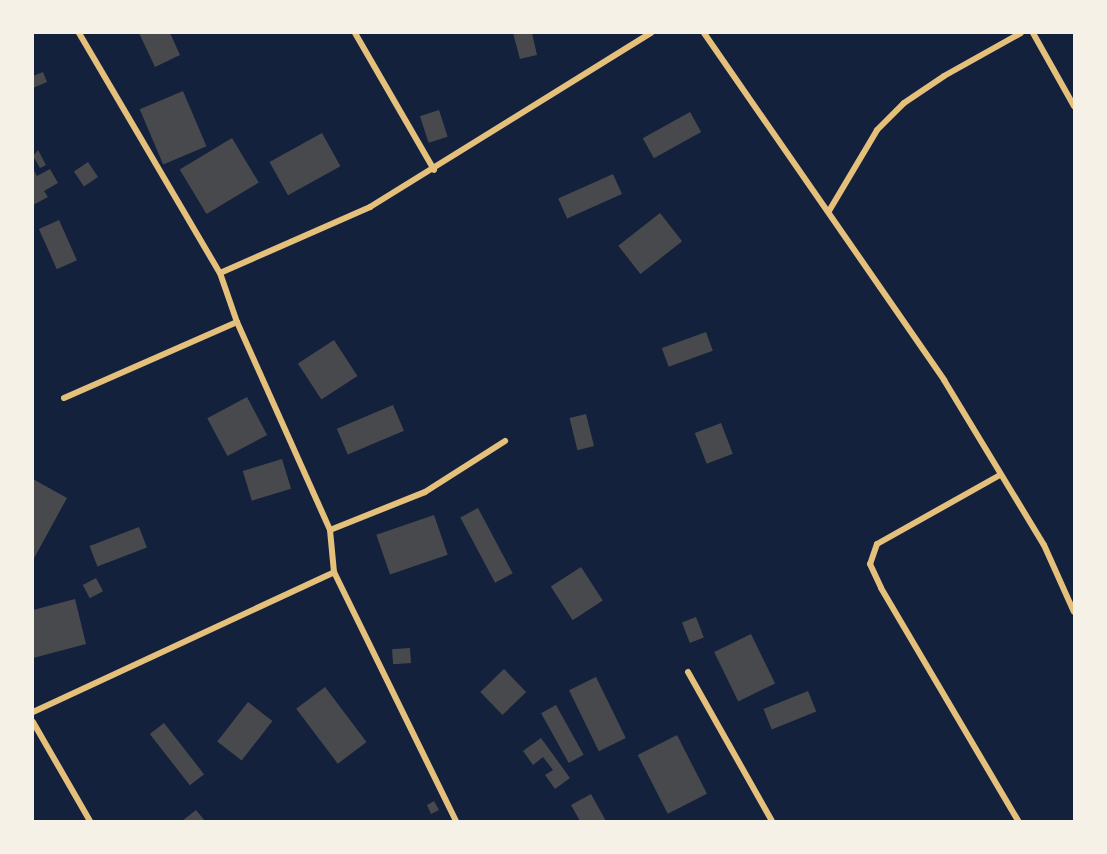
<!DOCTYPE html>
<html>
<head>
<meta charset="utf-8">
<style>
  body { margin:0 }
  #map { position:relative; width:1107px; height:854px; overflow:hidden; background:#14213d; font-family:Inter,sans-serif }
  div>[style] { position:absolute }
  .building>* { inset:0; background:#48494c; transform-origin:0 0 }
  .minor>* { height:6px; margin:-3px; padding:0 3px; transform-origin:3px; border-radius:3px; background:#e5c07b }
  span { translate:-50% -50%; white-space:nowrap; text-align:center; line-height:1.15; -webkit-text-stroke:5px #f6f1e7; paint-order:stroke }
  .frame { position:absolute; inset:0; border:34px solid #f6f1e7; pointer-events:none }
</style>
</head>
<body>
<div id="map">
  <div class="building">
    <i style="clip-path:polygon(139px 33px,170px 33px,180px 55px,155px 67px)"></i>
    <i style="clip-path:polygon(513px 33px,532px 33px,537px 55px,520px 59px)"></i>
    <i style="clip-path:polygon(43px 72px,47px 82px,33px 88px,33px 76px)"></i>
    <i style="left:183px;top:91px;width:60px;height:47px;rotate:67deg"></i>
    <i style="left:439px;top:110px;width:28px;height:20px;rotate:72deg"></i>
    <i style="left:690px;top:112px;width:23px;height:54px;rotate:61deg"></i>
    <i style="left:322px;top:133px;width:38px;height:60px;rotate:61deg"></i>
    <i style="left:232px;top:138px;width:52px;height:61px;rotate:59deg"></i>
    <i style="clip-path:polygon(38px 150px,46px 165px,40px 168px,33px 156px)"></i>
    <i style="left:88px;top:162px;width:18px;height:17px;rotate:56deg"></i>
    <i style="clip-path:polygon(33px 169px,37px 176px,50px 169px,58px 183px,44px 191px,48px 197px,33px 205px)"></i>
    <i style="left:613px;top:174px;width:22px;height:60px;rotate:66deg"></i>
    <i style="left:660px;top:213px;width:36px;height:53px;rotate:52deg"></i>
    <i style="left:59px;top:220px;width:44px;height:22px;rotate:66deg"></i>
    <i style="left:706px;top:332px;width:20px;height:47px;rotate:70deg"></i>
    <i style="left:334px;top:340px;width:43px;height:43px;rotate:57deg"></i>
    <i style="left:247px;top:397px;width:43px;height:45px;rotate:62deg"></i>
    <i style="left:393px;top:405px;width:28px;height:61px;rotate:67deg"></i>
    <i style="left:586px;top:414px;width:33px;height:17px;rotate:76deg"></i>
    <i style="left:721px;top:423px;width:33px;height:28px;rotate:69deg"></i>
    <i style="left:282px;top:459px;width:31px;height:41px;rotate:73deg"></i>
    <i style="clip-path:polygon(33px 479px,67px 498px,33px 560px)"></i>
    <i style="left:478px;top:508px;width:74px;height:20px;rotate:62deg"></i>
    <i style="left:434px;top:515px;width:42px;height:61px;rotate:71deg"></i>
    <i style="left:139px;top:527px;width:22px;height:53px;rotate:69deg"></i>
    <i style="left:581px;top:567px;width:40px;height:36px;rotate:57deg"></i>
    <i style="left:96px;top:578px;width:15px;height:15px;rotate:62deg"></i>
    <i style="clip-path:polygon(75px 599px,86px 644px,33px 658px,33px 610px)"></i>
    <i style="left:696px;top:617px;width:22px;height:15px;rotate:69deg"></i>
    <i style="left:751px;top:634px;width:55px;height:41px;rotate:64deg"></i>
    <i style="left:410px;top:648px;width:15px;height:18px;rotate:86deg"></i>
    <i style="left:504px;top:669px;width:32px;height:33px;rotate:46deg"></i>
    <i style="left:596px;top:677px;width:68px;height:30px;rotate:64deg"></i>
    <i style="left:325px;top:687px;width:69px;height:36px;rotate:53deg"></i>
    <i style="left:808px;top:691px;width:22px;height:48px;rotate:68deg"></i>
    <i style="left:248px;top:702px;width:31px;height:50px;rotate:38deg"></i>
    <i style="left:556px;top:705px;width:57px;height:17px;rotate:61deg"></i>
    <i style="left:164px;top:723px;width:65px;height:18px;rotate:52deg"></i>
    <i style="left:677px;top:735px;width:66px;height:44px;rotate:63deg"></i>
    <i style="clip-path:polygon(541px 738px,570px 778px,555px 789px,545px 775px,553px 770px,543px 757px,533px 765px,523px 751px)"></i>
    <i style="clip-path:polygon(591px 794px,606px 821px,580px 821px,571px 805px)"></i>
    <i style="clip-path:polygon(434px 801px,439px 810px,431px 814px,427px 805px)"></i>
    <i style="clip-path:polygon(196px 810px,205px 821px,182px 821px)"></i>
  </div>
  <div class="minor">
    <i style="left:79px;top:33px;width:278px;rotate:59.6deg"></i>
    <i style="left:220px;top:273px;width:52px;rotate:70.9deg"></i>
    <i style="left:237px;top:322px;width:228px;rotate:65.9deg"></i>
    <i style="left:330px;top:530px;width:42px;rotate:84.6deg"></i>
    <i style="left:334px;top:572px;width:277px;rotate:63.9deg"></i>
    <i style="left:355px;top:33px;width:158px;rotate:60deg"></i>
    <i style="left:704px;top:33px;width:422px;rotate:55.3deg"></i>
    <i style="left:944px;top:380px;width:193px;rotate:58.8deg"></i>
    <i style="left:1044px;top:545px;width:73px;rotate:65.9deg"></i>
    <i style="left:1033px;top:33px;width:84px;rotate:60.7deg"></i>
    <i style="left:829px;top:211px;width:94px;rotate:-59.3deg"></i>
    <i style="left:877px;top:130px;width:38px;rotate:-45deg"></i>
    <i style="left:904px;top:103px;width:48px;rotate:-34deg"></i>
    <i style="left:944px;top:76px;width:88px;rotate:-29.2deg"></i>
    <i style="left:220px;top:273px;width:164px;rotate:-23.7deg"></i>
    <i style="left:370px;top:207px;width:331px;rotate:-31.8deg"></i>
    <i style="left:64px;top:398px;width:189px;rotate:-23.7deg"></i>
    <i style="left:1000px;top:475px;width:141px;rotate:150.7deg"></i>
    <i style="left:877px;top:544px;width:21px;rotate:109deg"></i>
    <i style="left:870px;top:564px;width:26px;rotate:65deg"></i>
    <i style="left:881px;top:588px;width:270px;rotate:59.5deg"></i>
    <i style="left:330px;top:530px;width:102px;rotate:-21.8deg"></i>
    <i style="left:425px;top:492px;width:95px;rotate:-32.5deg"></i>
    <i style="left:688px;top:672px;width:171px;rotate:60.6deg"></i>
    <i style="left:33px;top:712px;width:332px;rotate:-24.9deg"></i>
    <i style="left:33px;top:722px;width:114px;rotate:60.1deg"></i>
  </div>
  <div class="frame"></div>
</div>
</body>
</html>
